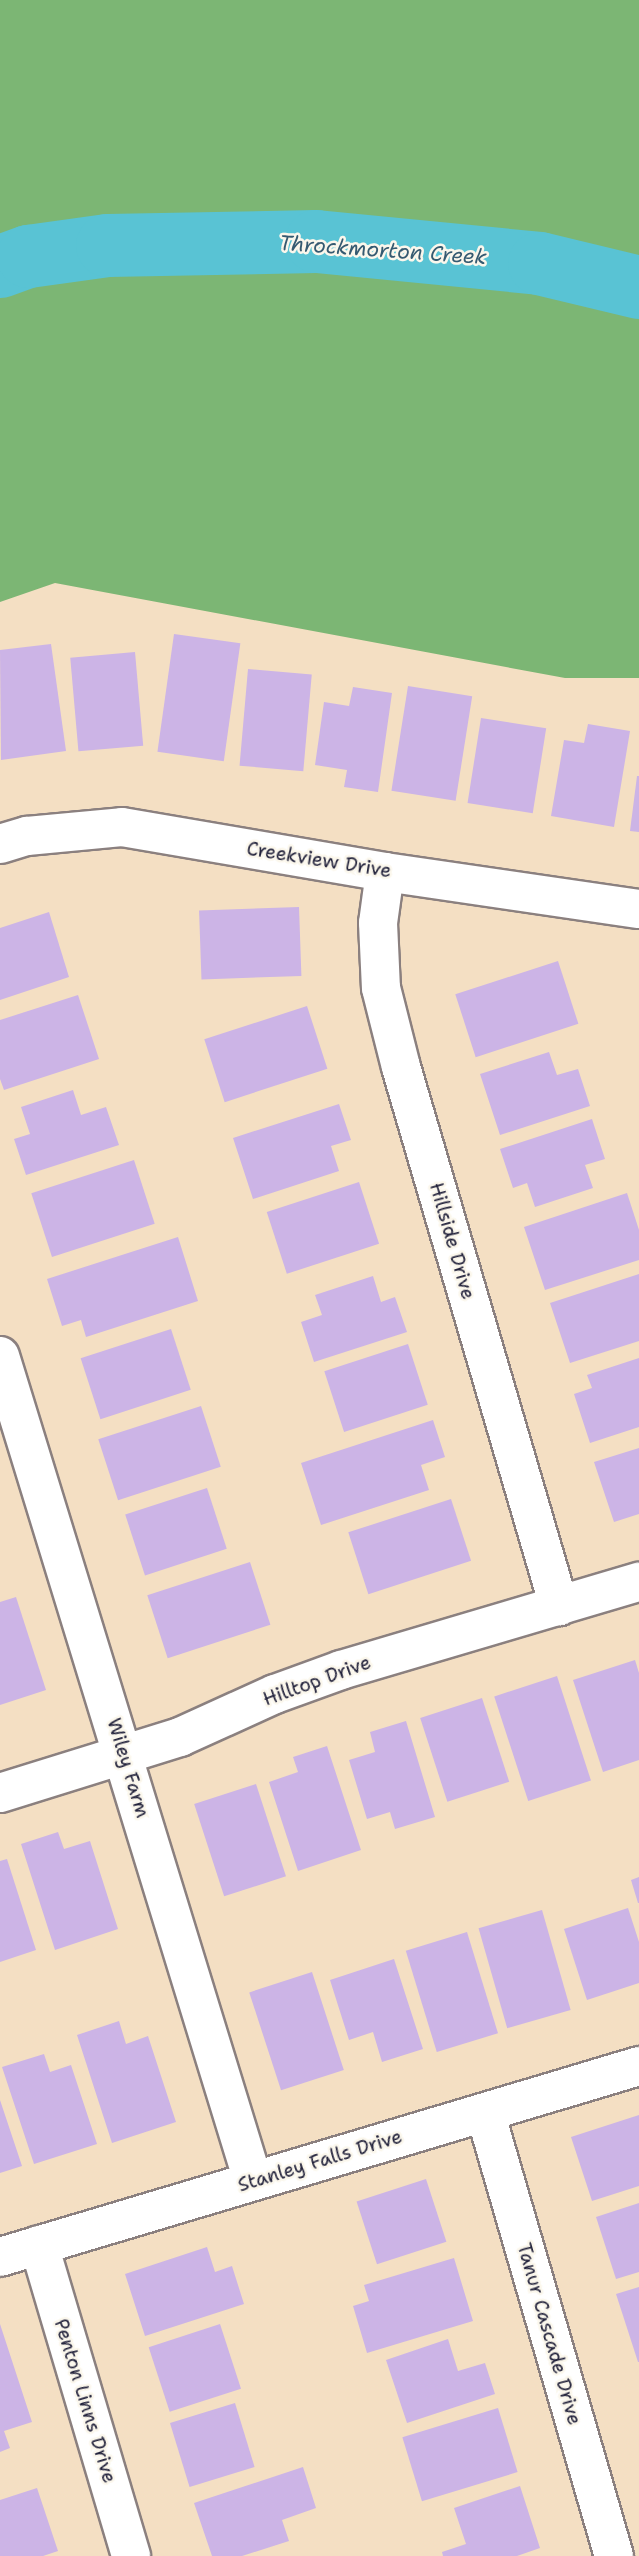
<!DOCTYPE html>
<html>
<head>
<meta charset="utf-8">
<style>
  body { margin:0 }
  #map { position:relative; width:639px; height:2556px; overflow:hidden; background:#f4dfc3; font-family:"Shantell Sans",sans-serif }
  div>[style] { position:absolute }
  .forest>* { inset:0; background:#7cb674 }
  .river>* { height:63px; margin:-31.5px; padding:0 31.5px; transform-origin:31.5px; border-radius:31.5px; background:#59c3d4 }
  .building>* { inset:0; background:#ccb4e6; transform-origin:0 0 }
  .roads { filter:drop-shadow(2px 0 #8b807f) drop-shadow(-2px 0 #8b807f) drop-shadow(0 2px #8b807f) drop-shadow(0 -2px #8b807f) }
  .minor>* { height:38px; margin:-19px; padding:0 19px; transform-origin:19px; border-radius:19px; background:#fff }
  span { translate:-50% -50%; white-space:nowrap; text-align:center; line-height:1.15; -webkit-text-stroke:5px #fbf7ec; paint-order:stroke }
  .street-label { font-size:19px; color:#22223b }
  .water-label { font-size:21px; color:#355a71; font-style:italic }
</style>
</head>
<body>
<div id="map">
  <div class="forest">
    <i style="clip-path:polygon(0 0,639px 0,639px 678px,565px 678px,55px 583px,0 602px)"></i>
  </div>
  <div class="river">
    <i style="left:0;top:266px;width:30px;rotate:-20deg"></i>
    <i style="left:28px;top:256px;width:80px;rotate:-7.9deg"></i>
    <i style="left:107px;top:245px;width:209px;rotate:-1.1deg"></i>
    <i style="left:316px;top:241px;width:224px;rotate:5.6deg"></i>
    <i style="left:539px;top:263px;width:103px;rotate:13.5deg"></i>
  </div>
  <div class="building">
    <i style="left:174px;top:634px;width:67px;height:119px;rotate:8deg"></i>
    <i style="clip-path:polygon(51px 644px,66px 751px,1px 760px,0 650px)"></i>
    <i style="left:135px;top:652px;width:94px;height:65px;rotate:85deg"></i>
    <i style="left:248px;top:669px;width:64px;height:97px;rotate:5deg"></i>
    <i style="left:408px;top:686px;width:65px;height:106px;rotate:9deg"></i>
    <i style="clip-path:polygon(353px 687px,392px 693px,378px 792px,344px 787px,347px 770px,315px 765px,324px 702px,349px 706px)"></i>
    <i style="left:481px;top:718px;width:66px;height:86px;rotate:9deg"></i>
    <i style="clip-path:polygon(588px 724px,630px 731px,614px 827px,551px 816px,564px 740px,584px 743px)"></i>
    <i style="clip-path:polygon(637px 776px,639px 776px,639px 832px,630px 831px)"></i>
    <i style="left:299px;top:907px;width:69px;height:100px;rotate:88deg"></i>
    <i style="clip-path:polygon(49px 912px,69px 977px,0 1000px,0 928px)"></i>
    <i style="left:558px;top:961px;width:66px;height:108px;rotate:72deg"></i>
    <i style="clip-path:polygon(78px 995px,99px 1059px,4px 1090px,0 1079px,0 1020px)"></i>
    <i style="left:307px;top:1006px;width:66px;height:108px;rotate:72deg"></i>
    <i style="clip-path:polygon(549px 1052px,557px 1075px,578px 1069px,590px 1106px,500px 1135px,480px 1074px)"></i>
    <i style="clip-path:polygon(73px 1090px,81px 1115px,106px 1107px,119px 1145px,26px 1175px,14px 1139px,30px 1134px,21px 1107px)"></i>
    <i style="clip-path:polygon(339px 1104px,351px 1140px,331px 1146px,339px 1171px,253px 1199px,233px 1138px)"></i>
    <i style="clip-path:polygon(592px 1119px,605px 1159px,585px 1165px,593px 1188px,535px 1207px,527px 1183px,513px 1188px,500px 1149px)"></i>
    <i style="left:134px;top:1160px;width:67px;height:108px;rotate:72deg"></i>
    <i style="left:359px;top:1182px;width:65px;height:97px;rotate:72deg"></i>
    <i style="clip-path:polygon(627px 1193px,639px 1230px,639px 1260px,545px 1290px,524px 1227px)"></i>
    <i style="clip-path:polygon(178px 1237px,198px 1301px,86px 1337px,81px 1320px,62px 1326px,47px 1279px)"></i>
    <i style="clip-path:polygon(639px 1274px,639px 1341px,570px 1363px,550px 1303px)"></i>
    <i style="clip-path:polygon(373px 1276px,381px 1302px,395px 1297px,407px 1332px,314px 1362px,301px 1322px,322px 1315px,315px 1295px)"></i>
    <i style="left:171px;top:1329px;width:64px;height:95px;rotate:72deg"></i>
    <i style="left:408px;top:1344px;width:64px;height:88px;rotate:72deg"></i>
    <i style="clip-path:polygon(639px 1358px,639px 1427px,590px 1443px,574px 1394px,592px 1388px,587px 1375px)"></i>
    <i style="left:201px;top:1406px;width:64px;height:108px;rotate:72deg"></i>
    <i style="clip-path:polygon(433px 1420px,445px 1457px,421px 1465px,429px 1490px,321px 1525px,301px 1463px)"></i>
    <i style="clip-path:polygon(639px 1448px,639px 1514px,614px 1522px,594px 1462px)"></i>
    <i style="left:207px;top:1488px;width:64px;height:86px;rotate:72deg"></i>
    <i style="left:451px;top:1499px;width:65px;height:108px;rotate:72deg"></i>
    <i style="left:250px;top:1562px;width:66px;height:108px;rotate:72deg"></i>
    <i style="clip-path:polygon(16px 1597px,46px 1690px,0 1705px,0 1602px)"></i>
    <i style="clip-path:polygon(635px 1660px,639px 1673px,639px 1760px,603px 1772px,573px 1680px)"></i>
    <i style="left:557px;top:1676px;width:110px;height:66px;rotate:72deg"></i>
    <i style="left:482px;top:1698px;width:88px;height:65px;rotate:72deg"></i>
    <i style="clip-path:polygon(406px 1721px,435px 1817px,395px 1829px,390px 1812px,367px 1819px,349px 1760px,375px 1752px,370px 1732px)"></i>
    <i style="clip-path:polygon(327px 1746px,361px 1850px,298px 1871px,269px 1782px,298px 1772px,293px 1757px)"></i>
    <i style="left:256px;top:1784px;width:97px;height:65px;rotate:72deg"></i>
    <i style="clip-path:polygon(58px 1832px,64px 1849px,90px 1841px,118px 1929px,55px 1950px,21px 1844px)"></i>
    <i style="clip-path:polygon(7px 1859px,36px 1950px,0 1962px,0 1861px)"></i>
    <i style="clip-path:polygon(639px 1877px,639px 1903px,638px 1903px,631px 1880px)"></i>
    <i style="clip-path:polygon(628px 1908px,639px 1942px,639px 1983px,587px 2000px,564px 1929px)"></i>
    <i style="left:542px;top:1910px;width:104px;height:66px;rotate:74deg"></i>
    <i style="left:467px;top:1932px;width:106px;height:64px;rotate:73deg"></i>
    <i style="clip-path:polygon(394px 1959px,423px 2049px,382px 2062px,373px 2032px,349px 2040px,330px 1980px)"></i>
    <i style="left:312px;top:1972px;width:103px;height:66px;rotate:72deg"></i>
    <i style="clip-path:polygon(119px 2021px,126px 2044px,148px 2036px,176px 2122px,112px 2143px,77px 2035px)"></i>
    <i style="clip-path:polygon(44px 2054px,50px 2072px,71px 2065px,97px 2144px,34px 2164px,2px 2067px)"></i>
    <i style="clip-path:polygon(0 2100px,22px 2166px,0 2173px)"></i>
    <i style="clip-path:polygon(639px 2115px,639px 2186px,592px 2201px,571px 2137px)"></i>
    <i style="left:426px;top:2179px;width:66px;height:73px;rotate:72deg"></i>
    <i style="clip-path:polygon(639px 2203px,639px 2272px,616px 2279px,596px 2217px)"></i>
    <i style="clip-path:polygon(207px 2247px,215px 2272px,232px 2266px,244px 2304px,145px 2336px,125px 2274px)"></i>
    <i style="clip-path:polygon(454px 2258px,473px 2321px,367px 2353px,353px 2306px,369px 2301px,364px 2285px)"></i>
    <i style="clip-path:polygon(639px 2287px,639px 2362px,638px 2362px,616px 2294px)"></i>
    <i style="clip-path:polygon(0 2324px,32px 2422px,4px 2431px,10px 2448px,0 2452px)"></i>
    <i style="left:220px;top:2324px;width:68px;height:75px;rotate:72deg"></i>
    <i style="clip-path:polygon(448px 2339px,458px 2371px,485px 2363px,495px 2394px,407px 2423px,386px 2360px)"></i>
    <i style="left:235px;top:2403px;width:67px;height:68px;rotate:73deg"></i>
    <i style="left:498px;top:2408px;width:67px;height:100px;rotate:73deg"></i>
    <i style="clip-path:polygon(303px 2467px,316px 2508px,282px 2520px,289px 2541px,242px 2556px,212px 2556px,194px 2503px)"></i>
    <i style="clip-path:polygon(520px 2486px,540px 2548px,517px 2556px,443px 2556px,442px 2552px,466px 2544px,454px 2508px)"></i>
    <i style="clip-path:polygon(37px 2488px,58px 2551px,43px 2556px,0 2556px,0 2500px)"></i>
  </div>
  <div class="roads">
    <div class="minor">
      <i style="left:0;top:844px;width:28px;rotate:-17deg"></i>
      <i style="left:27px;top:836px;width:95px;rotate:-5.4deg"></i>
      <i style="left:122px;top:827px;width:267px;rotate:9.7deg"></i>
      <i style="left:385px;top:872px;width:257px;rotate:8.3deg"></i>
      <i style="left:385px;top:872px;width:51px;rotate:97.8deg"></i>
      <i style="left:378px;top:923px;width:65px;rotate:87.4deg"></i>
      <i style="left:381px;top:988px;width:81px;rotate:75.8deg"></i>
      <i style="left:401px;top:1067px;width:562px;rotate:73.66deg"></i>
      <i style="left:0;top:1356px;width:863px;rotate:72.95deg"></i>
      <i style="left:0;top:1793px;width:189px;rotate:-17.3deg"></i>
      <i style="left:180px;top:1737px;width:104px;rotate:-24.4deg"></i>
      <i style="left:275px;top:1694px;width:70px;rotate:-20deg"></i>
      <i style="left:341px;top:1670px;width:311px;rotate:-16.5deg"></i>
      <i style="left:485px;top:2112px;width:462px;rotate:73.8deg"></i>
      <i style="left:39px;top:2245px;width:324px;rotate:73.5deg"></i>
      <i style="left:0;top:2257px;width:667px;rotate:-16.64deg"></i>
    </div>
  </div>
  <div class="street-label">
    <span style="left:319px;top:860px;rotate:9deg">Creekview Drive</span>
    <span style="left:452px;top:1241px;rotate:74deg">Hillside Drive</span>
    <span style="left:317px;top:1681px;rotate:-20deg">Hilltop Drive</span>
    <span style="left:128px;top:1768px;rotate:73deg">Wiley Farm</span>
    <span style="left:320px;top:2161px;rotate:-17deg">Stanley Falls Drive</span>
    <span style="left:549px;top:2334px;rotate:74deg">Tanur Cascade Drive</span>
    <span style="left:85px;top:2401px;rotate:73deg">Penton Linns Drive</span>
  </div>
  <div class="water-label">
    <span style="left:383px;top:250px;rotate:4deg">Throckmorton Creek</span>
  </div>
</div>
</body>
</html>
